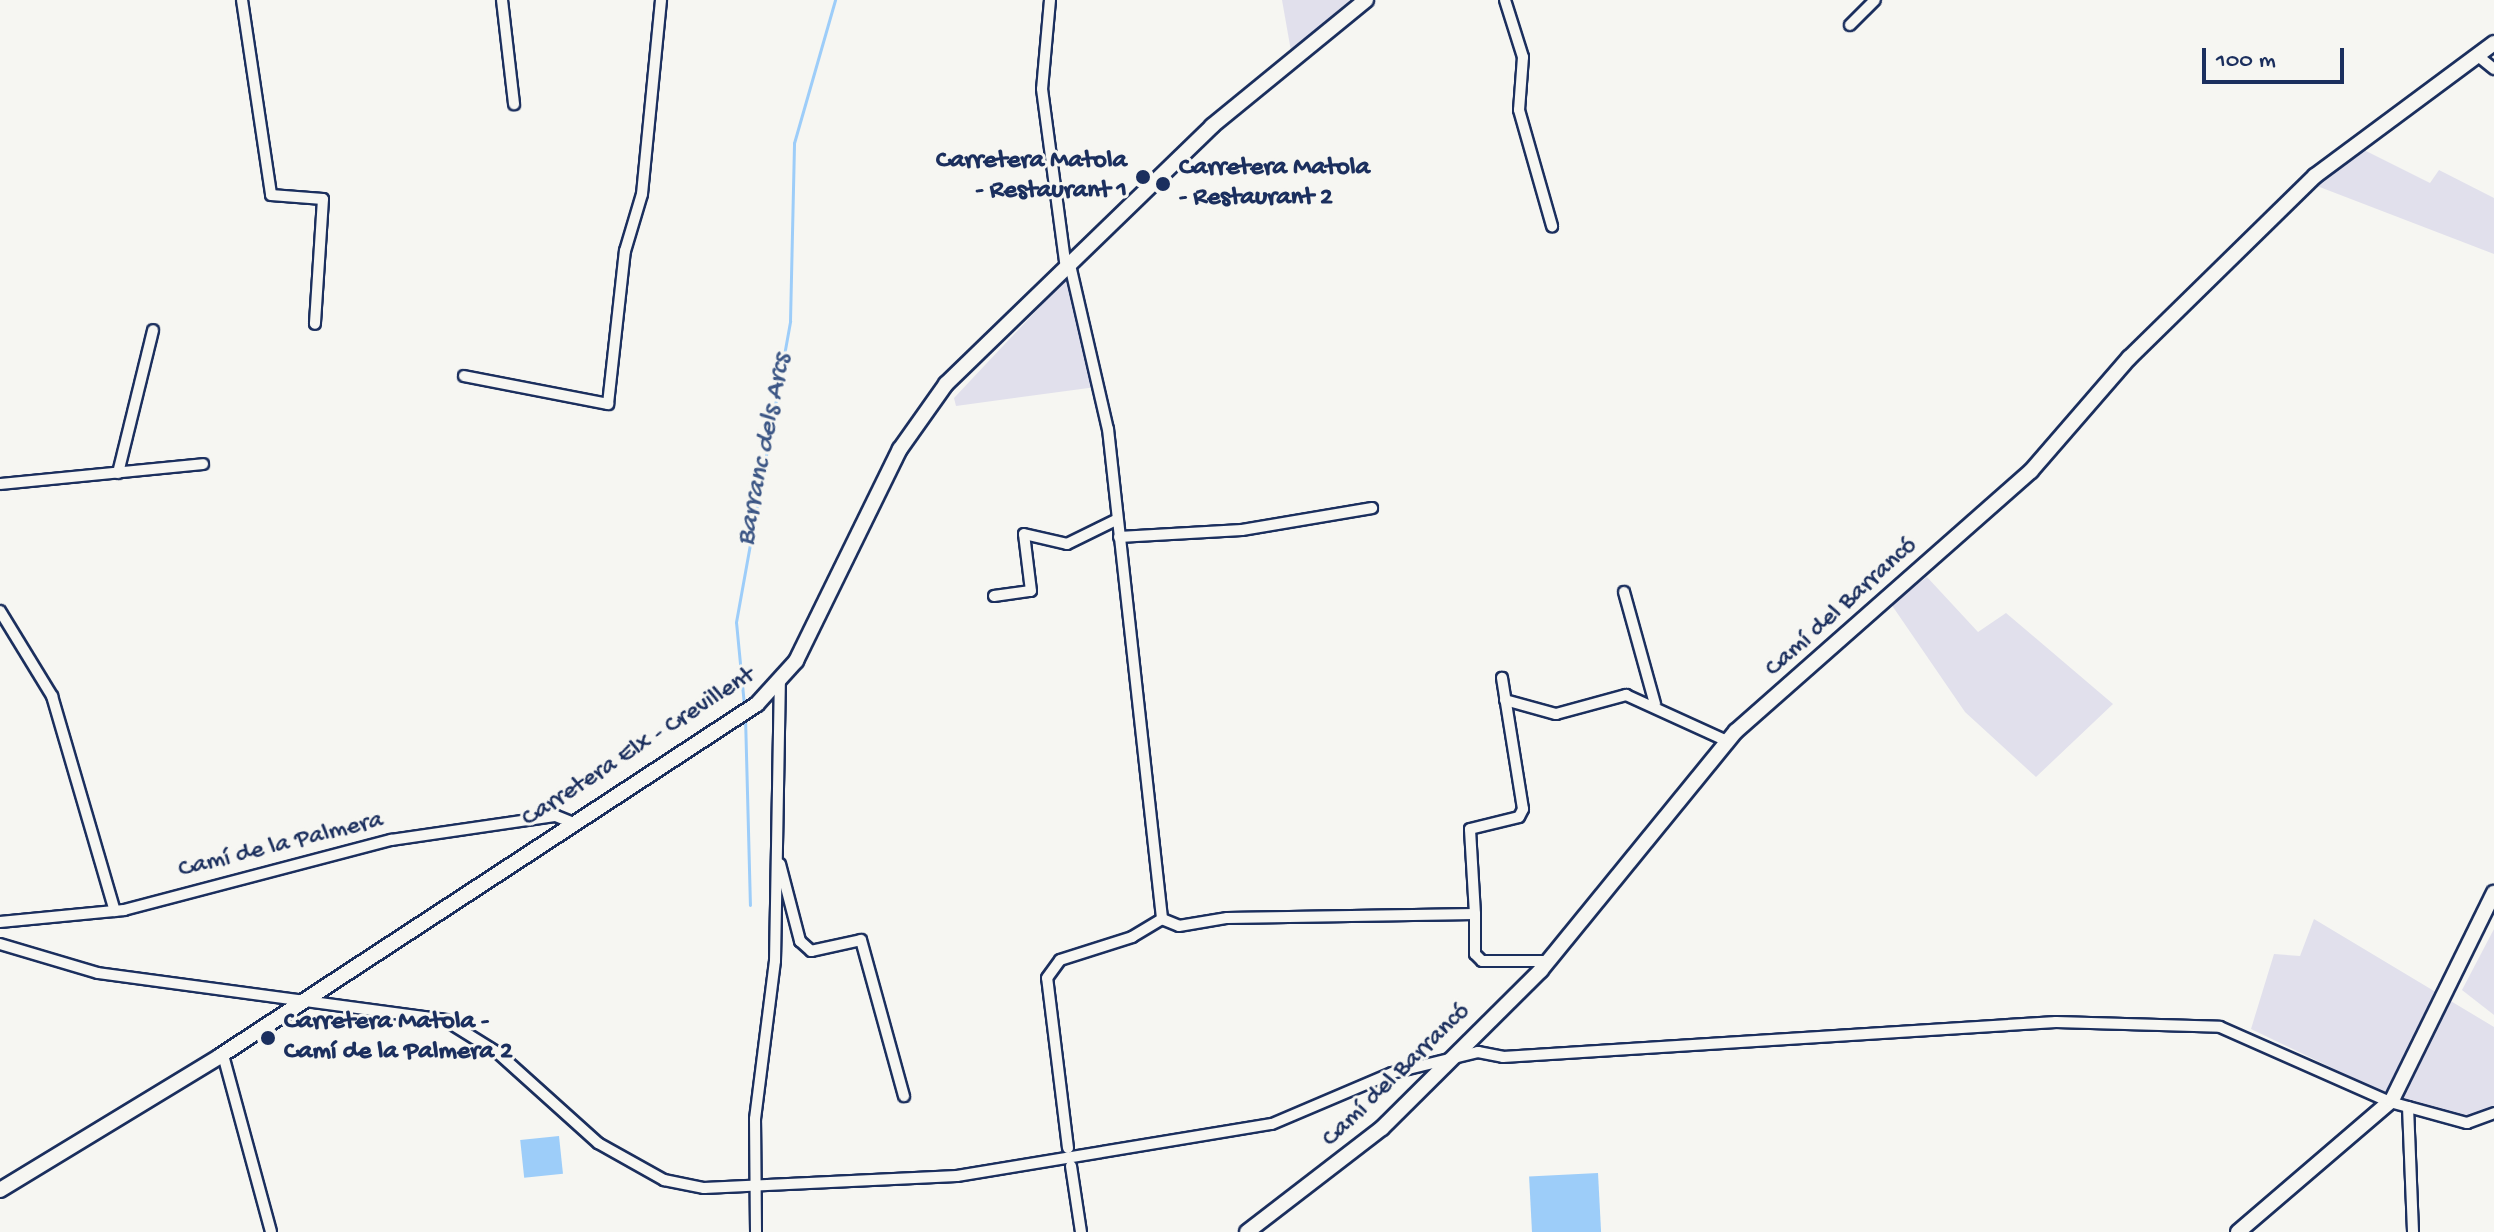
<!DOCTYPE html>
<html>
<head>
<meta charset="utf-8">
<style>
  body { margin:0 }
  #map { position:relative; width:2494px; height:1232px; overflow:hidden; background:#f6f6f2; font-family:"Gochi Hand",sans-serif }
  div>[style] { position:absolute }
  .built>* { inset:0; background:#e1e0ec }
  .water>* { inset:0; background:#9dcdf9; transform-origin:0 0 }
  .stream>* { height:3px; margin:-1.5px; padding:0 1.5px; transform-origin:1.5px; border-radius:1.5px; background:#9dcdf9 }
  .roads { filter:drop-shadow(2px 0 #1b2f5e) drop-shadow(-2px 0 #1b2f5e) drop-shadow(0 2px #1b2f5e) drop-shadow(0 -2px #1b2f5e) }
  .street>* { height:10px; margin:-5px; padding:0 5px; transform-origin:5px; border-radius:5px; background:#f6f6f2 }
  .secondary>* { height:14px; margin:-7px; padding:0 7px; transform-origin:7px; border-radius:7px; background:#f6f6f2 }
  .dots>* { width:22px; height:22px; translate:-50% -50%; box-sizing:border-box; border:4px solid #f6f6f2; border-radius:50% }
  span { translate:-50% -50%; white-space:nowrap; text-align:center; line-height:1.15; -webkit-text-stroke:6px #f6f6f2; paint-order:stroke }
  .poi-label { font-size:26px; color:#1b2f5e; font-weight:700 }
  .right { translate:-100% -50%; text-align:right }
  .left { translate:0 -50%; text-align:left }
  .street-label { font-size:26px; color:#1b2f5e }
  .water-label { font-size:28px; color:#3c5685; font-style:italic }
  .scale { position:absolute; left:2202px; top:48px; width:142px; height:36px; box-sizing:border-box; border:4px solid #1b2f5e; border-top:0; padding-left:10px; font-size:24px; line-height:28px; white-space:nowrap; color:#1b2f5e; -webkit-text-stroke:6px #f6f6f2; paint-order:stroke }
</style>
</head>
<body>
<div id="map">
  <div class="built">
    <i style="clip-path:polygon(1282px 0,1350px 0,1291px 51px)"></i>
    <i style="clip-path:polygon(2362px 149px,2430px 183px,2439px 170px,2494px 198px,2494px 254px,2317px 186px)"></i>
    <i style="clip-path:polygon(1069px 276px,1096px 387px,956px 406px,954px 398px)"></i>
    <i style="clip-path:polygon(1927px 577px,1978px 632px,2006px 613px,2113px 704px,2036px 777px,1965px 712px,1891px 604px)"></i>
    <i style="clip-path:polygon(2314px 919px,2494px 1027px,2494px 1106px,2464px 1117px,2382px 1092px,2251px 1029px,2274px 954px,2300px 956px)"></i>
    <i style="clip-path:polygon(2494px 929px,2494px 1015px,2462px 990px)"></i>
  </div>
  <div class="water">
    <i style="left:559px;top:1136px;width:38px;height:39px;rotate:84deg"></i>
    <i style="left:1598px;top:1173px;width:59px;height:69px;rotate:87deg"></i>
  </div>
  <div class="stream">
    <i style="left:744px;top:705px;width:83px;rotate:-95.5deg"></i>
    <i style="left:736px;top:622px;width:306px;rotate:-79.8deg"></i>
    <i style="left:790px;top:321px;width:178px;rotate:-88.7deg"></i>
    <i style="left:794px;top:143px;width:149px;rotate:-74deg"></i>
    <i style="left:745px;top:716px;width:189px;rotate:88.5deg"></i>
  </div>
  <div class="roads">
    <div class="street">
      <i style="left:242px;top:0;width:197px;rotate:81.5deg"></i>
      <i style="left:271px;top:195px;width:52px;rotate:4.4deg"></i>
      <i style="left:323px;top:199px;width:125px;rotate:93.7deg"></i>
      <i style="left:502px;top:0;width:105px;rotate:83.4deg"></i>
      <i style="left:1050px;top:0;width:89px;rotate:95.1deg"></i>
      <i style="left:1042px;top:89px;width:182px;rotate:82.4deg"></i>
      <i style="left:1505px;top:0;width:60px;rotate:72.5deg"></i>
      <i style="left:1523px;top:57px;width:53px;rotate:94.3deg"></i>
      <i style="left:1519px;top:110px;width:121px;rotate:74.1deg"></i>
      <i style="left:1850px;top:25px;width:35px;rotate:-45deg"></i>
      <i style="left:2478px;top:56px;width:21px;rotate:39deg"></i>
      <i style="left:1070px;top:265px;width:168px;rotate:77deg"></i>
      <i style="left:1108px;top:429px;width:493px;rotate:83.7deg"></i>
      <i style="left:464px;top:376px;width:147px;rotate:11deg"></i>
      <i style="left:608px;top:404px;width:154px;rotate:-83.7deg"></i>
      <i style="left:625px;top:251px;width:59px;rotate:-73.4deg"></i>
      <i style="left:642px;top:194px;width:195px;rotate:-84.4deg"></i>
      <i style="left:118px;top:473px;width:147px;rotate:-76.2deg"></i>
      <i style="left:0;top:484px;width:204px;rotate:-5.6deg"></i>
      <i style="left:1119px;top:537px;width:123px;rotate:-3.3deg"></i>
      <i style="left:1242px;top:530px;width:132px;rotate:-9.6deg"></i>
      <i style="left:1624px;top:592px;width:116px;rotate:74.5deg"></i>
      <i style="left:994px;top:596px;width:37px;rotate:-8deg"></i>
      <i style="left:1031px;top:591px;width:57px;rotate:-97deg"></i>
      <i style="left:1024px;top:534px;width:44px;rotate:13.1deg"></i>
      <i style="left:1067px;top:544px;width:55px;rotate:-26.1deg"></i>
      <i style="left:0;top:611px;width:100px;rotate:58.5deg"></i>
      <i style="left:52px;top:696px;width:224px;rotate:73.7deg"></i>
      <i style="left:1505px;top:700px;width:53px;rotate:15.4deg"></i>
      <i style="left:1556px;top:714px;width:73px;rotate:-15.2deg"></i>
      <i style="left:1626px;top:695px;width:111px;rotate:24.5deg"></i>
      <i style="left:780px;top:864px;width:80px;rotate:75.4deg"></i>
      <i style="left:800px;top:941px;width:15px;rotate:42deg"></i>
      <i style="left:811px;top:951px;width:51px;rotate:-12.4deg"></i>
      <i style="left:861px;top:940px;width:162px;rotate:74.6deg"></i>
      <i style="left:1475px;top:914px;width:40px;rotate:90deg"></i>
      <i style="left:1475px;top:954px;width:10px;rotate:45deg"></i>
      <i style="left:1482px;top:961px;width:68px"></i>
      <i style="left:1162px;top:919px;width:18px;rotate:22deg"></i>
      <i style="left:1179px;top:926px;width:49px;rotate:-9.5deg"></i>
      <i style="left:1227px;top:918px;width:248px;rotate:-0.9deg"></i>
      <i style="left:1475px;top:914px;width:85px;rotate:-93.4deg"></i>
      <i style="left:1470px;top:829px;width:50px;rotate:-13.8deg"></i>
      <i style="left:1519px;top:817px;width:9px;rotate:-63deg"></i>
      <i style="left:1523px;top:809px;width:133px;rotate:-99.1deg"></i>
      <i style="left:0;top:922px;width:125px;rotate:-5.5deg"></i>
      <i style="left:124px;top:910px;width:276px;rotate:-14.7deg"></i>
      <i style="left:391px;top:840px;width:167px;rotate:-8.3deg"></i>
      <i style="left:556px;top:816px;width:16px;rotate:22deg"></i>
      <i style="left:0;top:944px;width:102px;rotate:16.5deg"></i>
      <i style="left:98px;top:973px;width:350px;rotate:7.7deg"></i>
      <i style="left:445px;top:1020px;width:62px;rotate:31.9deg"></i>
      <i style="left:498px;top:1053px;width:135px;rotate:42deg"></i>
      <i style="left:598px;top:1143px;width:76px;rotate:29.3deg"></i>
      <i style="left:664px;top:1180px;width:41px;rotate:11.3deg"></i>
      <i style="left:704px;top:1188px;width:253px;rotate:-2.7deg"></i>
      <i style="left:957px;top:1176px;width:319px;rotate:-9.4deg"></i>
      <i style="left:1272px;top:1124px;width:130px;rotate:-23deg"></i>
      <i style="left:1392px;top:1073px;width:89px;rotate:-13.7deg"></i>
      <i style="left:1478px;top:1052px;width:25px;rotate:11deg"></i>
      <i style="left:1503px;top:1057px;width:554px;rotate:-3.62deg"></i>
      <i style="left:2056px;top:1022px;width:164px;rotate:1.7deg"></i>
      <i style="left:2220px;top:1027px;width:186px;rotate:23.8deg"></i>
      <i style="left:2390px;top:1102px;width:80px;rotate:15.3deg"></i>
      <i style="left:2467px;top:1123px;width:29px;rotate:-20deg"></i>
      <i style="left:223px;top:1055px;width:183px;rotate:74.8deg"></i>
      <i style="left:2408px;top:1107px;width:125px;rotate:87.7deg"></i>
      <i style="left:1068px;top:1148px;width:171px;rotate:-97deg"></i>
      <i style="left:1047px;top:978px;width:22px;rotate:-54deg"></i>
      <i style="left:1060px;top:960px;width:76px;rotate:-17.7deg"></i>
      <i style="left:1132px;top:937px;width:35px;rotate:-31deg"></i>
      <i style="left:1071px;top:1166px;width:67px;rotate:81.4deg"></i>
      <i style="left:756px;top:1232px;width:113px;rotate:-90.5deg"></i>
      <i style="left:755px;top:1119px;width:159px;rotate:-82.8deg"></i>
      <i style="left:775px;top:961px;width:278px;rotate:-89deg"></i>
    </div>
    <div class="secondary">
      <i style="left:0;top:1190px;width:258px;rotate:-31.3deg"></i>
      <i style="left:220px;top:1056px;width:642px;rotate:-33.24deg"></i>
      <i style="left:757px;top:704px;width:58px;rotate:-47.8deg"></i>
      <i style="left:796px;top:661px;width:236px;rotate:-63.9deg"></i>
      <i style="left:900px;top:449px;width:80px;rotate:-54.7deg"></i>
      <i style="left:946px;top:384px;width:371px;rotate:-44.1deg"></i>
      <i style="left:1212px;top:126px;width:199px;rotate:-39.3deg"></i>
      <i style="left:1247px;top:1232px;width:170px;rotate:-37.6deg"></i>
      <i style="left:1382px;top:1128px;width:224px;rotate:-44.8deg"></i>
      <i style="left:1541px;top:970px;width:308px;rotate:-50.8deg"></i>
      <i style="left:1736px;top:731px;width:393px;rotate:-41.4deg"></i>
      <i style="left:2031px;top:471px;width:150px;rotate:-49.1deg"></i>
      <i style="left:2129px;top:358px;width:260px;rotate:-44.4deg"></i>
      <i style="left:2315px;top:176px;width:223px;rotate:-36.6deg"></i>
      <i style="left:2238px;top:1232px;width:203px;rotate:-40.6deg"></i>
      <i style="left:2392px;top:1100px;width:231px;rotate:-63.8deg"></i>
    </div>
  </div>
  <div class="dots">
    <i style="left:1143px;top:177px;background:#1b2f5e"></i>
    <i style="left:1163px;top:184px;background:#1b2f5e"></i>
    <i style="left:268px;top:1038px;background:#1b2f5e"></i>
  </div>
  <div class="poi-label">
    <span class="right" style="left:1127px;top:177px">Carretera Matola<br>- Restaurant 1</span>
    <span class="left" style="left:1179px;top:184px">Carretera Matola<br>- Restaurant 2</span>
    <span class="left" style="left:284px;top:1038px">Carretera Matola -<br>Camí de la Palmera 2</span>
  </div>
  <div class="street-label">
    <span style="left:1842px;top:608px;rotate:-42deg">Camí del Barrancó</span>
    <span style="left:639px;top:748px;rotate:-33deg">Carretera Elx - Crevillent</span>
    <span style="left:281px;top:846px;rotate:-14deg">Camí de la Palmera</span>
    <span style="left:1397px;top:1076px;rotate:-44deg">Camí del Barrancó</span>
  </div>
  <div class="water-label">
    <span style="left:765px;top:450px;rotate:-79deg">Barranc dels Arcs</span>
  </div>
  <div class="scale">100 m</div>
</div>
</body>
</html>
